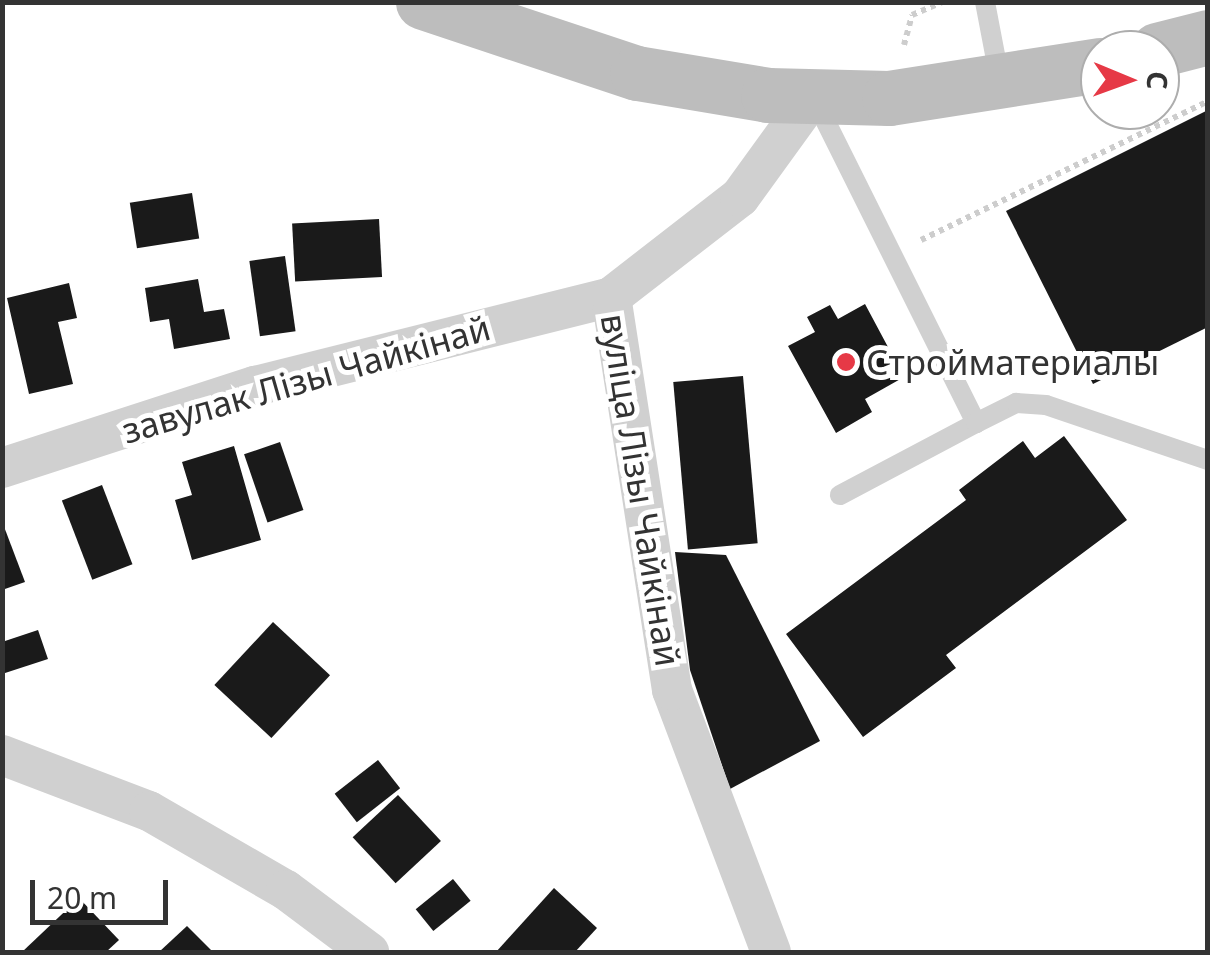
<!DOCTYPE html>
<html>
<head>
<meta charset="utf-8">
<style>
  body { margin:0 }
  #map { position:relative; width:1210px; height:955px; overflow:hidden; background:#fff; font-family:"Noto Sans",sans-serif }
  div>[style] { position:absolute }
  .building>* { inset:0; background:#1a1a1a; transform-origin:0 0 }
  .path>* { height:6px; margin-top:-3px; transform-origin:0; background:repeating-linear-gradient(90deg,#cdcdcd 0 5px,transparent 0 10px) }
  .service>* { height:20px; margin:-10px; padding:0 10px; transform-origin:10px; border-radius:10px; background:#d0d0d0 }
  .minor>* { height:40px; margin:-20px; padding:0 20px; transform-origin:20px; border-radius:20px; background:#d0d0d0 }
  .secondary>* { height:55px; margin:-27.5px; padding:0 27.5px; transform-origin:27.5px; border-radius:27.5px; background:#bdbdbd }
  .dots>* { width:28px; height:28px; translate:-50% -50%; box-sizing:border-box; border:5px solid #fff; border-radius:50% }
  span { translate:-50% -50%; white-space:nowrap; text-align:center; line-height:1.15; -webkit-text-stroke:10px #fff; paint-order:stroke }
  .poi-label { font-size:35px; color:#333 }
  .left { translate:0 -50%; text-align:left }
  .street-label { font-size:35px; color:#333 }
  .frame { position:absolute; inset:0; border:5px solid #333; pointer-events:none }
  .north { position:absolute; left:1080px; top:30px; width:100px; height:100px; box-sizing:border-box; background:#fff; border:2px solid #adadad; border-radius:50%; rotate:91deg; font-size:28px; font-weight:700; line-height:40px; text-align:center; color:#333 }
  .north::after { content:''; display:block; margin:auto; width:35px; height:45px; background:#e63946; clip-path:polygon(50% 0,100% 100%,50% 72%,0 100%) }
  .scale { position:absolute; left:30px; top:880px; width:138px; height:45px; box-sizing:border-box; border:5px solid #333; border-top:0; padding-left:12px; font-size:30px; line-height:35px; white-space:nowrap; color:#333; -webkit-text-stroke:8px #fff; paint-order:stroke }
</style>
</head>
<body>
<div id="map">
  <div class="building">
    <i style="clip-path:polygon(1208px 110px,1208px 327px,1093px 384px,1006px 211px)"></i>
    <i style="left:192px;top:193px;width:46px;height:63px;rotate:81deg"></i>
    <i style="left:379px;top:219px;width:58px;height:87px;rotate:87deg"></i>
    <i style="left:285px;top:256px;width:76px;height:36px;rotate:82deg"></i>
    <i style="clip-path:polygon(198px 279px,204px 312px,224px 309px,230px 339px,174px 349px,169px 319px,150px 322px,145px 288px)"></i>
    <i style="clip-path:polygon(69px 283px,77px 318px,58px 322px,73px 384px,29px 394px,7px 298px)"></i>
    <i style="clip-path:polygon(865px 304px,904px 377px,865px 399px,872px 412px,836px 433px,788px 346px,815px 332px,807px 317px,830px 305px,838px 319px)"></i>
    <i style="left:743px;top:376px;width:168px;height:70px;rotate:85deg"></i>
    <i style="clip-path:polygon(1064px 436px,1127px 520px,946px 655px,956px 668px,863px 737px,786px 634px,966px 500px,959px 490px,1023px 441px,1035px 458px)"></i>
    <i style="left:280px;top:442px;width:72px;height:38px;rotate:71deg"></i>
    <i style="clip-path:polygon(234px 446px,261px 540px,192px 560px,175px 500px,192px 495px,182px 462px)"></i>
    <i style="left:102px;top:485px;width:85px;height:43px;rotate:69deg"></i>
    <i style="clip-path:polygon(3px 524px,25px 582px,2px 590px,2px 525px)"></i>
    <i style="clip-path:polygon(675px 552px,726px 555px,820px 741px,730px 789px,690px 670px)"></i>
    <i style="left:273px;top:622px;width:78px;height:86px;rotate:43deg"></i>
    <i style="clip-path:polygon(38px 630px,48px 659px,2px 674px,2px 642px)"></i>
    <i style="left:378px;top:760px;width:36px;height:55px;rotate:52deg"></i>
    <i style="left:398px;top:795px;width:63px;height:62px;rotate:47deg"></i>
    <i style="left:453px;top:879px;width:28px;height:48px;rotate:51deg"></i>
    <i style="clip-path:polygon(554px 888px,597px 928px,575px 952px,496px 952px)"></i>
    <i style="clip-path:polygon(79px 898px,119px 940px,106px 952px,22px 952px)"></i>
    <i style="clip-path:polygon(187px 926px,213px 952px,159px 952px)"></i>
  </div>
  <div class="path">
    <i style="left:904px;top:45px;width:31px;rotate:-75deg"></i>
    <i style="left:912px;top:15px;width:33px;rotate:-23deg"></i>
    <i style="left:921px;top:240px;width:319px;rotate:-25.8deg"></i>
  </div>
  <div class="service">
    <i style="left:985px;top:2px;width:80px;rotate:79.2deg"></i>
    <i style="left:816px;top:102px;width:359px;rotate:63.5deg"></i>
    <i style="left:976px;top:423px;width:154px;rotate:152.1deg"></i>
    <i style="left:976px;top:423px;width:45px;rotate:-26.6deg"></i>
    <i style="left:1016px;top:403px;width:30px;rotate:4deg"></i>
    <i style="left:1046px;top:405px;width:171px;rotate:18.8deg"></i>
  </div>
  <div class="minor">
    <i style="left:2px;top:468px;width:266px;rotate:-18deg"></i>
    <i style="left:255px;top:386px;width:367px;rotate:-14deg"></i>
    <i style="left:2px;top:755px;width:157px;rotate:20.9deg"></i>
    <i style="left:149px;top:811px;width:158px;rotate:30deg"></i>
    <i style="left:286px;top:890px;width:104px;rotate:36.8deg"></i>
    <i style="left:771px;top:952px;width:280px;rotate:-110.7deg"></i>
    <i style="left:672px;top:690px;width:398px;rotate:-98.8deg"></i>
    <i style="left:611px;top:297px;width:163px;rotate:-37.8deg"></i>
    <i style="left:740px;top:197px;width:125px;rotate:-54.1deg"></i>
  </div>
  <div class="secondary">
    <i style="left:423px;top:2px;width:225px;rotate:18.4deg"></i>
    <i style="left:637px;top:73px;width:133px;rotate:9.5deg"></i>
    <i style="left:768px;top:95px;width:121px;rotate:1.4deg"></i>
    <i style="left:889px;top:98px;width:214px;rotate:-8.9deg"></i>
    <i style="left:1157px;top:50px;width:53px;rotate:-14.3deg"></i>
  </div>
  <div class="dots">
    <i style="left:846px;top:362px;background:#e63946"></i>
  </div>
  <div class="poi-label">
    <span class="left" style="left:866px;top:362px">Стройматериалы</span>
  </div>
  <div class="street-label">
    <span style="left:306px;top:379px;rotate:-16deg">завулак Лізы Чайкінай</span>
    <span style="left:641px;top:490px;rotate:81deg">вуліца Лізы Чайкінай</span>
  </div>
  <div class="frame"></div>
  <div class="north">С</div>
  <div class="scale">20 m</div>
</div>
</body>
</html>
